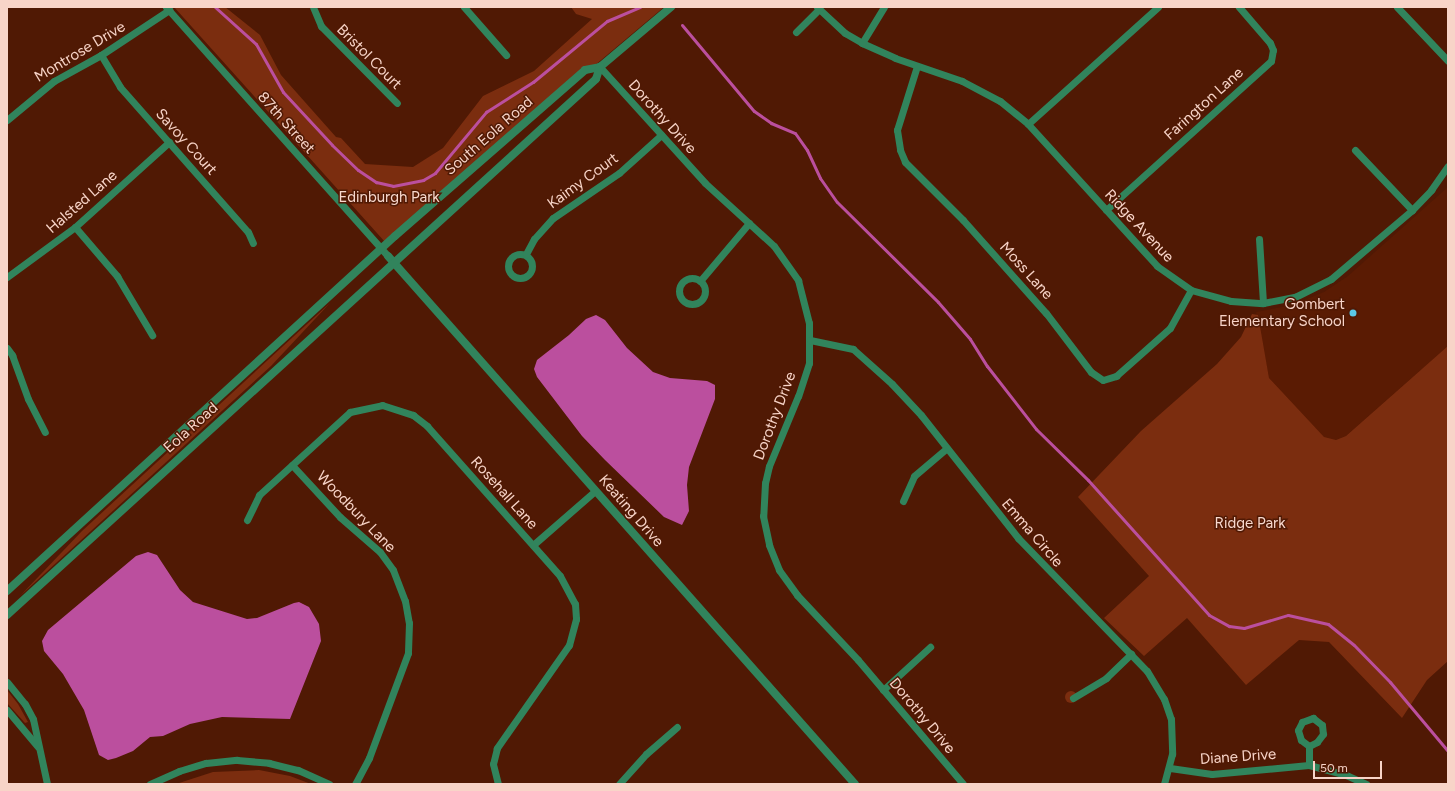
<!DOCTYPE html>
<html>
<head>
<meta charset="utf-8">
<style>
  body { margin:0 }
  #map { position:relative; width:1455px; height:791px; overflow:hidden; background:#501904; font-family:Figtree,sans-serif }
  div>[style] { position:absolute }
  .built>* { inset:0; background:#5a1b03 }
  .green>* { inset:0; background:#7b2d0f }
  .round { border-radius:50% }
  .water>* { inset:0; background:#bb4f9e }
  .stream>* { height:3px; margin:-1.5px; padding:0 1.5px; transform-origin:1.5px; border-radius:1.5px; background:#bb4f9e }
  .minor>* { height:7px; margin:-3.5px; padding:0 3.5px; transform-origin:3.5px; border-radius:3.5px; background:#31845c }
  .minor>.ring { margin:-3.5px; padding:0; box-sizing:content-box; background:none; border:7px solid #31845c; border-radius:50% }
  .tertiary>* { height:8px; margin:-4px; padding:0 4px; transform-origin:4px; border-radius:4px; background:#31845c }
  .dots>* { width:11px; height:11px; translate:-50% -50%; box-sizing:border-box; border:2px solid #501904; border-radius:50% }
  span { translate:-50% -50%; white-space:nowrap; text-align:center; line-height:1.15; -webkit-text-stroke:3px #501904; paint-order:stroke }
  .street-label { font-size:15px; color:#f8d4c8 }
  .park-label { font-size:15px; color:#f8d8cd }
  .poi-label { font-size:15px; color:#f8d4c8 }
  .right { translate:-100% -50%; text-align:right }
  .frame { position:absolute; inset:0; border:8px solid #f8d4c8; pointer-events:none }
  .scale { position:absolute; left:1313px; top:761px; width:69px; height:18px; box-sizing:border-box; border:2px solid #f8d4c8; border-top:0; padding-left:5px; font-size:12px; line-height:14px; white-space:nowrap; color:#f8d4c8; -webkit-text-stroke:3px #501904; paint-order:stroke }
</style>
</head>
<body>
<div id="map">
  <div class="built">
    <i style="clip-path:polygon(1448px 187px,1448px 380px,1422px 369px,1346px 436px,1336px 440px,1324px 438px,1269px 378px,1256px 312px,1292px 305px,1324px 292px,1348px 276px)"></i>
  </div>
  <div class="green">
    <i style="clip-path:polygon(174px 7px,225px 7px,260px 35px,281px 75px,336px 137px,341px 138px,365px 164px,413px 167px,443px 148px,483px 96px,534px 71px,592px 19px,576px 14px,571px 7px,664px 7px,385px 242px)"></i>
    <i style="clip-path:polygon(330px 303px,271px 366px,20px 596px,82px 531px)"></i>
    <i style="clip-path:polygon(1252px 314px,1258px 315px,1269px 378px,1324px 437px,1336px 440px,1346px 436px,1448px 346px,1448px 661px,1427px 680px,1402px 718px,1329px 642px,1299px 640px,1246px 685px,1187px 618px,1144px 656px,1104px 618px,1149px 576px,1078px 497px,1141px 431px,1217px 364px,1241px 337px)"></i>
    <i style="clip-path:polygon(7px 690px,18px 704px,28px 722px,25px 723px,7px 703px)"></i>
    <i class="round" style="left:1065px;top:691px;width:12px;height:12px"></i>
    <i style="clip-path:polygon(259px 770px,290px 776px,311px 784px,176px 784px,213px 772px)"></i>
  </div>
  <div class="water">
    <i style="clip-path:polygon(596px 315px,605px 320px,627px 348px,653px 372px,670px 378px,707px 381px,715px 385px,715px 399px,689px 467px,687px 485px,689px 511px,682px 525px,664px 517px,605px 460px,582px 436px,537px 377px,534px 369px,537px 360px,569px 335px,586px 319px)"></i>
    <i style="clip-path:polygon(148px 552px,157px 555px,180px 590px,193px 602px,247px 619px,257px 618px,294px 603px,299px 602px,309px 607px,319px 624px,321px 641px,290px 719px,222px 717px,190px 724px,163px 736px,150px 737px,133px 751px,116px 758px,108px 760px,99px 755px,84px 710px,63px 674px,44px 651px,42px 641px,48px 630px,136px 556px)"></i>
  </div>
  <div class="stream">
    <i style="left:215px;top:7px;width:55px;rotate:42.1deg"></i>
    <i style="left:256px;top:44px;width:55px;rotate:60.6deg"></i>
    <i style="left:283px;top:92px;width:72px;rotate:47.2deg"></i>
    <i style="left:332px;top:145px;width:36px;rotate:44deg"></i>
    <i style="left:358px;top:170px;width:22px;rotate:34deg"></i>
    <i style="left:376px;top:182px;width:17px;rotate:13deg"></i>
    <i style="left:393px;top:186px;width:31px;rotate:-11deg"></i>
    <i style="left:423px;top:180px;width:14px;rotate:-30deg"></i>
    <i style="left:435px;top:173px;width:80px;rotate:-50.1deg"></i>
    <i style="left:486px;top:112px;width:56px;rotate:-32.6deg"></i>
    <i style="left:533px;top:82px;width:96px;rotate:-39.5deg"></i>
    <i style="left:607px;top:21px;width:36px;rotate:-23deg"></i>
    <i style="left:682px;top:25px;width:112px;rotate:50.1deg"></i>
    <i style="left:754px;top:111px;width:21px;rotate:35deg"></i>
    <i style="left:771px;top:123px;width:26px;rotate:23deg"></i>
    <i style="left:795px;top:133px;width:21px;rotate:55deg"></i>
    <i style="left:807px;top:150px;width:31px;rotate:65deg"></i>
    <i style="left:820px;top:178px;width:29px;rotate:55deg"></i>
    <i style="left:837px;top:202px;width:142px;rotate:44.7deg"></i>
    <i style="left:938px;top:302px;width:49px;rotate:49.1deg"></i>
    <i style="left:970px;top:339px;width:32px;rotate:58deg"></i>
    <i style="left:987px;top:366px;width:80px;rotate:52.1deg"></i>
    <i style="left:1036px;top:429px;width:73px;rotate:44.4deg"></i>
    <i style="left:1088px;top:480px;width:181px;rotate:48.1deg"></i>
    <i style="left:1209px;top:615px;width:23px;rotate:29deg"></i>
    <i style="left:1229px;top:626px;width:15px;rotate:8deg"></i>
    <i style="left:1244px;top:628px;width:46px;rotate:-16.5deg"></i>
    <i style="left:1288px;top:615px;width:41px;rotate:12.7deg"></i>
    <i style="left:1328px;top:624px;width:33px;rotate:39deg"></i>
    <i style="left:1354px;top:645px;width:52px;rotate:45.8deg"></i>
    <i style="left:1390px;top:682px;width:90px;rotate:50deg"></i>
  </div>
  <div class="minor">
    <i style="left:166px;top:7px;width:334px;rotate:48.3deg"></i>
    <i style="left:313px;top:7px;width:21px;rotate:67deg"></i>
    <i style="left:321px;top:26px;width:108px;rotate:45.4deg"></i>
    <i style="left:464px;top:7px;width:64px;rotate:48.8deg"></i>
    <i style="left:817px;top:7px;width:38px;rotate:43deg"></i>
    <i style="left:845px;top:33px;width:20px;rotate:30deg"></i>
    <i style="left:862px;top:43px;width:36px;rotate:24deg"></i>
    <i style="left:895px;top:58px;width:71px;rotate:18.9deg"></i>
    <i style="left:962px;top:81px;width:43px;rotate:27.8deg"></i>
    <i style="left:1000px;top:101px;width:36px;rotate:39deg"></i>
    <i style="left:1028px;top:124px;width:192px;rotate:47.7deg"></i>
    <i style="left:1157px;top:266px;width:42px;rotate:35.2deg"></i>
    <i style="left:1191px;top:290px;width:41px;rotate:15.4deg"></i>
    <i style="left:1231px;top:301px;width:32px;rotate:4deg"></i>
    <i style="left:1263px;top:303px;width:33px;rotate:-11deg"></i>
    <i style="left:1295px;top:297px;width:40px;rotate:-26.6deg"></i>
    <i style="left:1331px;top:279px;width:106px;rotate:-40.4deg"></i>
    <i style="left:1412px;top:210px;width:28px;rotate:-46deg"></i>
    <i style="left:1431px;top:190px;width:29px;rotate:-55deg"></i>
    <i style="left:1397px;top:7px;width:74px;rotate:46.6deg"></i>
    <i style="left:796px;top:32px;width:33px;rotate:-45deg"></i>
    <i style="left:862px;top:43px;width:42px;rotate:-58.6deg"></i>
    <i style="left:101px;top:55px;width:37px;rotate:59deg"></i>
    <i style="left:120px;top:87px;width:193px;rotate:48.6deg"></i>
    <i style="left:248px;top:232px;width:12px;rotate:66deg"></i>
    <i style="left:917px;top:66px;width:67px;rotate:107.4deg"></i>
    <i style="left:897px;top:130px;width:20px;rotate:81deg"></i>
    <i style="left:900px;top:150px;width:13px;rotate:67deg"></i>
    <i style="left:905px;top:162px;width:82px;rotate:45deg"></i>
    <i style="left:963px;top:220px;width:125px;rotate:48.3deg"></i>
    <i style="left:1046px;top:313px;width:74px;rotate:52.7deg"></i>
    <i style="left:1091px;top:372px;width:14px;rotate:34deg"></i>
    <i style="left:1103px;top:380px;width:14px;rotate:-17deg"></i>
    <i style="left:1116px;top:376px;width:72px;rotate:-41.6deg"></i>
    <i style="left:1170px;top:328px;width:43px;rotate:-61.1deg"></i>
    <i style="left:600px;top:67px;width:156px;rotate:47.8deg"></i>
    <i style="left:705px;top:183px;width:93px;rotate:42.4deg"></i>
    <i style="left:774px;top:246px;width:42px;rotate:54.8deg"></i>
    <i style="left:798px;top:280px;width:44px;rotate:75.7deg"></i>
    <i style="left:809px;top:323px;width:40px;rotate:90deg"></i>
    <i style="left:809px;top:363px;width:35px;rotate:108deg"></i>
    <i style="left:798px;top:396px;width:76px;rotate:112.5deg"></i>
    <i style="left:769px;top:466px;width:17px;rotate:103deg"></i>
    <i style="left:765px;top:483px;width:33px;rotate:93deg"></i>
    <i style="left:763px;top:516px;width:30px;rotate:78deg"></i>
    <i style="left:769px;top:545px;width:27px;rotate:68deg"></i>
    <i style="left:779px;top:570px;width:31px;rotate:54deg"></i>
    <i style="left:797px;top:595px;width:89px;rotate:46.8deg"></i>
    <i style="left:858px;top:660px;width:162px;rotate:49.7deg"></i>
    <i style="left:7px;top:120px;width:61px;rotate:-39.7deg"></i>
    <i style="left:54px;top:81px;width:54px;rotate:-29deg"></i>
    <i style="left:101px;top:55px;width:82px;rotate:-33.5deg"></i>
    <i style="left:1028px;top:124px;width:175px;rotate:-42deg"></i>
    <i style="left:1355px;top:150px;width:83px;rotate:46.5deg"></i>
    <i style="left:1106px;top:210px;width:222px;rotate:-42.1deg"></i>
    <i style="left:1271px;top:61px;width:11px;rotate:-80deg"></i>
    <i style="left:1273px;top:50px;width:8px;rotate:-113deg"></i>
    <i style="left:1270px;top:43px;width:48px;rotate:-130.7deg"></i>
    <i style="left:75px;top:227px;width:65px;rotate:49.4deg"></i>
    <i style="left:117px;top:276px;width:69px;rotate:59.3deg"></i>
    <i style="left:1259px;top:239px;width:64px;rotate:86.4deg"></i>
    <i class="ring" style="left:508px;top:254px;width:17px;height:17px"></i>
    <i style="left:526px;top:254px;width:17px;rotate:-62deg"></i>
    <i style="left:534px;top:239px;width:28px;rotate:-48deg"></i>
    <i style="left:553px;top:218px;width:80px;rotate:-34.3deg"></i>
    <i style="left:619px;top:173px;width:57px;rotate:-42.1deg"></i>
    <i style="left:7px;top:277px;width:84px;rotate:-36.3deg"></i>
    <i style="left:75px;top:227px;width:127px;rotate:-42.1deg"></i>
    <i class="ring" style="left:679px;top:278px;width:19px;height:19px"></i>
    <i style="left:700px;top:281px;width:76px;rotate:-49.8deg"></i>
    <i style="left:810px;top:340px;width:44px;rotate:11.8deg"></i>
    <i style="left:853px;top:349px;width:52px;rotate:41.9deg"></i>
    <i style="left:892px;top:384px;width:42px;rotate:46.9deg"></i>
    <i style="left:921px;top:415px;width:157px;rotate:51.7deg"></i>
    <i style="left:1018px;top:538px;width:185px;rotate:45.9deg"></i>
    <i style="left:1147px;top:671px;width:33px;rotate:59deg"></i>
    <i style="left:1164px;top:699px;width:21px;rotate:71deg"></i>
    <i style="left:1171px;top:719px;width:35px;rotate:88deg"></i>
    <i style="left:1172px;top:754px;width:31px;rotate:105deg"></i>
    <i style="left:7px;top:348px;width:9px;rotate:54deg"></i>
    <i style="left:12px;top:355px;width:47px;rotate:70deg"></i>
    <i style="left:28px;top:399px;width:37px;rotate:63deg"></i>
    <i style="left:292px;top:465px;width:71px;rotate:47.3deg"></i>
    <i style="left:340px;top:517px;width:53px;rotate:41.2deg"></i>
    <i style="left:380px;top:552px;width:22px;rotate:54deg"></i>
    <i style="left:393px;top:570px;width:33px;rotate:69deg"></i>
    <i style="left:405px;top:601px;width:22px;rotate:80deg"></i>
    <i style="left:409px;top:623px;width:30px;rotate:92deg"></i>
    <i style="left:408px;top:653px;width:112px;rotate:110.4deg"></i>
    <i style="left:369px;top:758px;width:30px;rotate:118deg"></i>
    <i style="left:903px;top:501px;width:27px;rotate:-66deg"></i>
    <i style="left:914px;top:476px;width:43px;rotate:-40.3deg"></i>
    <i style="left:247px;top:520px;width:28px;rotate:-64deg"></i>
    <i style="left:259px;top:495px;width:123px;rotate:-42.4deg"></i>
    <i style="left:350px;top:412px;width:33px;rotate:-12deg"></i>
    <i style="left:382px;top:405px;width:33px;rotate:18deg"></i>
    <i style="left:413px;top:415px;width:18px;rotate:38deg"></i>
    <i style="left:427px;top:426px;width:200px;rotate:48.4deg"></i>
    <i style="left:560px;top:576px;width:32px;rotate:62deg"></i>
    <i style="left:575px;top:604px;width:15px;rotate:86deg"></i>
    <i style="left:576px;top:619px;width:27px;rotate:105deg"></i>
    <i style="left:569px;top:645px;width:126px;rotate:125deg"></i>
    <i style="left:497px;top:748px;width:16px;rotate:104deg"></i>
    <i style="left:493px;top:764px;width:21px;rotate:76deg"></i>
    <i style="left:533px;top:545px;width:82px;rotate:-41.1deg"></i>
    <i style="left:7px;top:682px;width:28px;rotate:51deg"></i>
    <i style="left:25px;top:704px;width:17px;rotate:62deg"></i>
    <i style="left:33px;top:719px;width:66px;rotate:77.8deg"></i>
    <i style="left:883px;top:690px;width:64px;rotate:-42.5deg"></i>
    <i style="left:1073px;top:698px;width:39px;rotate:-31deg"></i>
    <i style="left:1106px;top:678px;width:35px;rotate:-44deg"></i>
    <i style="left:7px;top:710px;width:48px;rotate:50deg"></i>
    <i style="left:1309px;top:746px;width:10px;rotate:-143deg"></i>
    <i style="left:1301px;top:740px;width:10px;rotate:-107deg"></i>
    <i style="left:1298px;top:730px;width:9px;rotate:-63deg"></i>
    <i style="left:1302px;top:722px;width:12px;rotate:-20deg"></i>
    <i style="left:1313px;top:718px;width:11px;rotate:38deg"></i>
    <i style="left:1322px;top:725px;width:9px;rotate:84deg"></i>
    <i style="left:1323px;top:734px;width:10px;rotate:127deg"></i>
    <i style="left:1317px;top:742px;width:9px;rotate:153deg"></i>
    <i style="left:1309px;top:746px;width:19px;rotate:90deg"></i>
    <i style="left:1170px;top:768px;width:42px;rotate:8.1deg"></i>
    <i style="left:1212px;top:774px;width:97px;rotate:-5.3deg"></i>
    <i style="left:1309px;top:765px;width:38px;rotate:15deg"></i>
    <i style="left:1346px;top:775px;width:22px;rotate:24deg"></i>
    <i style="left:150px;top:784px;width:32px;rotate:-24deg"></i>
    <i style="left:179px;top:771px;width:28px;rotate:-17deg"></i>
    <i style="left:206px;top:763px;width:31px;rotate:-6deg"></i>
    <i style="left:237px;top:760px;width:32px;rotate:5deg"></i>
    <i style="left:269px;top:763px;width:30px;rotate:14deg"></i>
    <i style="left:298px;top:770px;width:34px;rotate:24deg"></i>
    <i style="left:619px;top:784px;width:40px;rotate:-48deg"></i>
    <i style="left:646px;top:754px;width:41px;rotate:-41.1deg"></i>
  </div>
  <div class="tertiary">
    <i style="left:388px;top:256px;width:705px;rotate:48.51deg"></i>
    <i style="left:7px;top:591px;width:526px;rotate:-42.46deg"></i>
    <i style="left:395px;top:236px;width:252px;rotate:-41.1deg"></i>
    <i style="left:585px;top:70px;width:15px;rotate:-11deg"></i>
    <i style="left:600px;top:67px;width:93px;rotate:-40.2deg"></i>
    <i style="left:7px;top:615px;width:796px;rotate:-42.3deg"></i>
    <i style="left:596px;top:79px;width:13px;rotate:-72deg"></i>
  </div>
  <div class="dots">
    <i style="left:1353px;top:313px;background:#5bc8e6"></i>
  </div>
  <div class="street-label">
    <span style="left:80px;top:52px;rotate:-31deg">Montrose Drive</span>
    <span style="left:369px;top:57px;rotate:45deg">Bristol Court</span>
    <span style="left:1204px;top:104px;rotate:-42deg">Farington Lane</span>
    <span style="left:662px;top:117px;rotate:48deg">Dorothy Drive</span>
    <span style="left:286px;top:123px;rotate:48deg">87th Street</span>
    <span style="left:489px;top:136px;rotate:-41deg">South Eola Road</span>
    <span style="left:186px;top:142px;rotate:48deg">Savoy Court</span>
    <span style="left:583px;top:181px;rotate:-36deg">Kaimy Court</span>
    <span style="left:82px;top:202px;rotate:-41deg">Halsted Lane</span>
    <span style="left:1139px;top:226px;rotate:47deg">Ridge Avenue</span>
    <span style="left:1026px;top:271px;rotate:48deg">Moss Lane</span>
    <span style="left:775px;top:416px;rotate:-69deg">Dorothy Drive</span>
    <span style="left:191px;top:428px;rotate:-42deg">Eola Road</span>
    <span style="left:504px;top:493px;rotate:48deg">Rosehall Lane</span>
    <span style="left:631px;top:511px;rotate:49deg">Keating Drive</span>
    <span style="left:356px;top:512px;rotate:46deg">Woodbury Lane</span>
    <span style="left:1032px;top:533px;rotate:49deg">Emma Circle</span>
    <span style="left:922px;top:716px;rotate:50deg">Dorothy Drive</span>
    <span style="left:1238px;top:757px;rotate:-4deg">Diane Drive</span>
  </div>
  <div class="park-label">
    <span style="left:389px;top:198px">Edinburgh Park</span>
    <span style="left:1250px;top:524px">Ridge Park</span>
  </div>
  <div class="poi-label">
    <span class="right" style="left:1345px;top:313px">Gombert<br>Elementary School</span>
  </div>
  <div class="frame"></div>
  <div class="scale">50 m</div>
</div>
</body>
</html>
